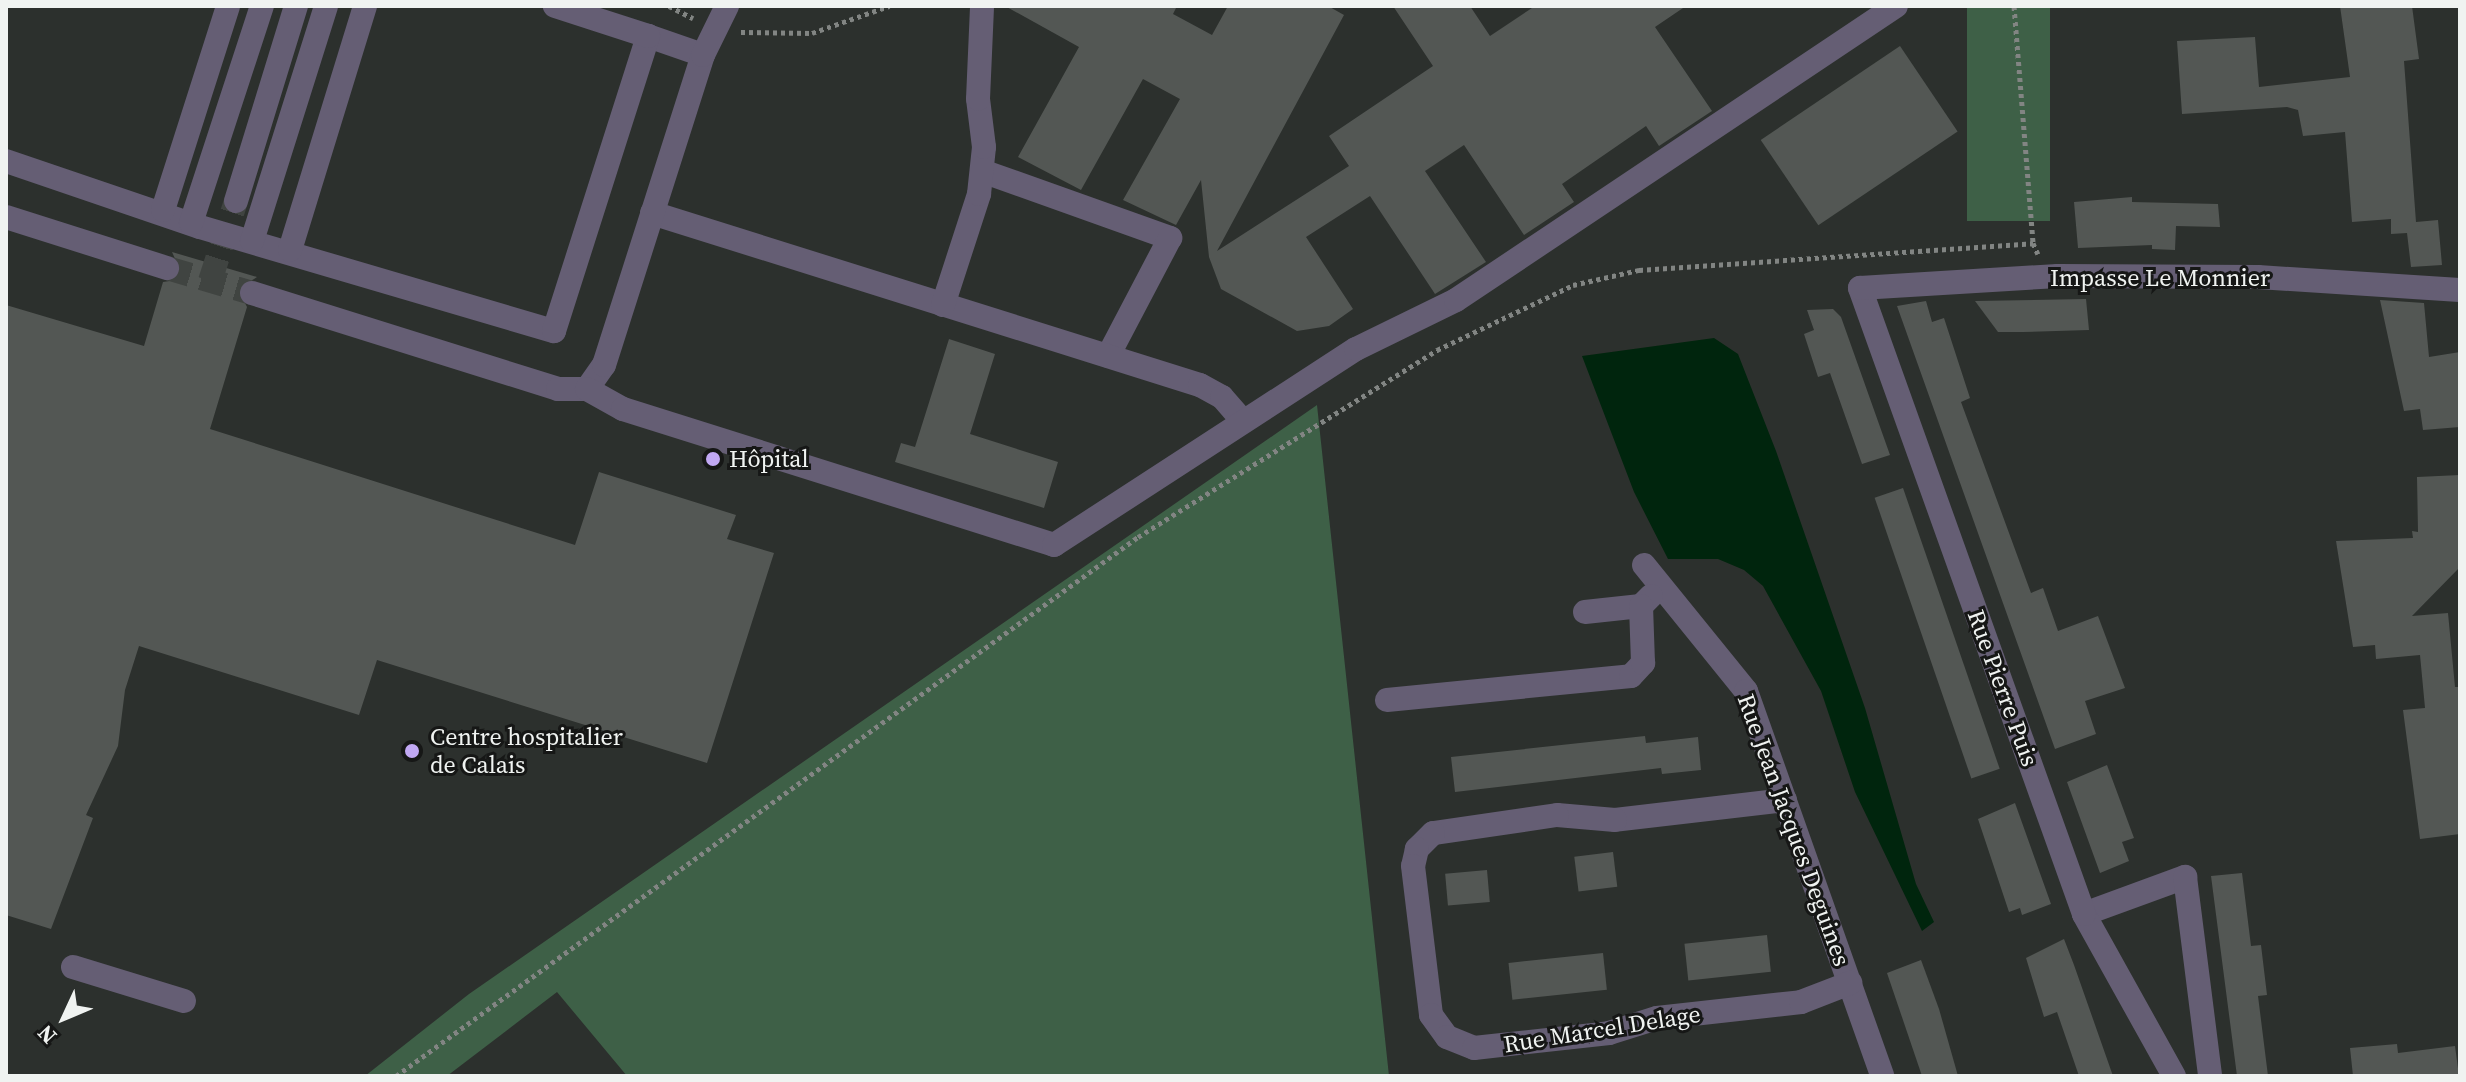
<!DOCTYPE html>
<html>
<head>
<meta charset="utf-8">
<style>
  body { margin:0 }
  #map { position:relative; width:2466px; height:1082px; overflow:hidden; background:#2c302d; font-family:"Source Serif 4",serif }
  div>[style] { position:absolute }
  .green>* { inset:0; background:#3e6047; transform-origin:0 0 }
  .water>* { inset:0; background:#00250d }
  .building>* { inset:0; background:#535754; transform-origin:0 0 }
  .minor-tunnel>* { height:24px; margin-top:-12px; transform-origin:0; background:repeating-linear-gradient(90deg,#404441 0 24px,transparent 0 36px) }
  .path>* { height:5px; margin-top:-2.5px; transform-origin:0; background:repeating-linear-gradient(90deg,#828583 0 4px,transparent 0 8px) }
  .minor>* { height:24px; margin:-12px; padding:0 12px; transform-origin:12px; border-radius:12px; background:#655e74 }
  .dots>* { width:22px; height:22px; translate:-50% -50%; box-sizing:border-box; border:4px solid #161716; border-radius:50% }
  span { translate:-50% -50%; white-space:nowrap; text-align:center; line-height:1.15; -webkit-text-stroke:6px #161716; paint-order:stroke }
  .street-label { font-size:24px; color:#f0f3f1 }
  .poi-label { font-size:24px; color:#f0f3f1 }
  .left { translate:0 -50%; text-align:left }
  .frame { position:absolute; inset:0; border:8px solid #f0f3f1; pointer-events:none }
  .north { position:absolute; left:24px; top:978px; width:80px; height:80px; -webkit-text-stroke:6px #161716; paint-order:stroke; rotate:226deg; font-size:22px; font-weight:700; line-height:32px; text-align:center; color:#f0f3f1 }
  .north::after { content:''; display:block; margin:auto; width:28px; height:36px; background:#f0f3f1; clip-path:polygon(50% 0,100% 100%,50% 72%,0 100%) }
</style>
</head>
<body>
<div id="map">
  <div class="green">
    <i style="left:1967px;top:6px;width:83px;height:215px"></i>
    <i style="clip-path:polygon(1317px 405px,1389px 1076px,627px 1076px,557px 992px,447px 1076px,365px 1076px,469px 994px)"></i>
  </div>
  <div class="water">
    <i style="clip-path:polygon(1714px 338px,1738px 354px,1776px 451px,1865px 708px,1916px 884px,1934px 922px,1922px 931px,1855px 792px,1821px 691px,1763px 586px,1744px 570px,1718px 559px,1668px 559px,1634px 492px,1582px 356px)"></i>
  </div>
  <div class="building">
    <i style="clip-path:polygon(1005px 6px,1177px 6px,1173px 14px,1212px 35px,1228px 6px,1328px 6px,1344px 15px,1217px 251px,1349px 166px,1329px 136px,1433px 66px,1393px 6px,1470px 6px,1490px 36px,1535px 6px,1686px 6px,1655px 27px,1712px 111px,1659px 146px,1646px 126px,1562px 184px,1574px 202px,1524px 235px,1464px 145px,1425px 171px,1486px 262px,1435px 294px,1370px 196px,1306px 237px,1353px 309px,1329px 326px,1297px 331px,1221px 289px,1209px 257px,1201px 180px,1176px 225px,1123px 200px,1180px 99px,1143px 79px,1081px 190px,1018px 157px,1079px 47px)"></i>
    <i style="clip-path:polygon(2340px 6px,2412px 6px,2419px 59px,2404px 61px,2416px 222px,2438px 220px,2442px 265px,2411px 267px,2407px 233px,2391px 234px,2391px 219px,2352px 222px,2345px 132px,2303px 136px,2298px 110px,2287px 107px,2182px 114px,2177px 41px,2255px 37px,2259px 87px,2350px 77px)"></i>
    <i style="left:1900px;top:46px;width:103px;height:168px;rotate:56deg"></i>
    <i style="clip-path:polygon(2132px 197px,2132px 202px,2218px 204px,2220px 227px,2176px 226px,2175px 250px,2152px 249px,2152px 245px,2078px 248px,2074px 202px)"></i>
    <i style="clip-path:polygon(172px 252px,257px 277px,238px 289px,247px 307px,210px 429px,575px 545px,599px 472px,736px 515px,727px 539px,774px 553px,707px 763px,377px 660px,359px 715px,139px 646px,125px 690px,118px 746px,86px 815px,93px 818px,51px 929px,6px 915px,6px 305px,144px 346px,163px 282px,176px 280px,181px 272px)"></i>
    <i style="clip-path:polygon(2086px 299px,2089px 330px,2023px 332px,1998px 332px,1975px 301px)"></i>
    <i style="clip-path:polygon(2380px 300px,2424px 303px,2429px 357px,2460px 352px,2460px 427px,2423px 430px,2420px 409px,2404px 411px)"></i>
    <i style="clip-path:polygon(1926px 301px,1932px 322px,1944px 318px,1970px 398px,1961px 402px,2031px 593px,2043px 588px,2058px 631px,2098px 616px,2125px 688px,2085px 701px,2096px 734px,2055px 749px,1897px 306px)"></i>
    <i style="clip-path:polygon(1833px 309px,1841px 317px,1890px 455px,1862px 464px,1830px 373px,1818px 377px,1804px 334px,1814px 330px,1807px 310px)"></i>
    <i style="clip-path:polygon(949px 339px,995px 354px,970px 434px,1058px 462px,1044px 508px,895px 462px,901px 443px,915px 447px)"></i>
    <i style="clip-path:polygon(2460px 475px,2460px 567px,2412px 616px,2448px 613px,2455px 687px,2460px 687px,2460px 834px,2420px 839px,2403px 710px,2425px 708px,2420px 655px,2376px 659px,2375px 645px,2353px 647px,2336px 541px,2413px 538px,2412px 531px,2418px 532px,2417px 477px)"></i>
    <i style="left:1903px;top:488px;width:297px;height:30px;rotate:71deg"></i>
    <i style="clip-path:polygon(1645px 736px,1646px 743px,1698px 737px,1701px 770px,1662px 774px,1661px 768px,1455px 792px,1451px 757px)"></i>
    <i style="clip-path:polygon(2107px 765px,2134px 838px,2122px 842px,2129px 861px,2100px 873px,2067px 782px)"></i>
    <i style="clip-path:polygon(2015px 803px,2051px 904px,2022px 915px,2020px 908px,2009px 912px,1978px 819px)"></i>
    <i style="left:1613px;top:852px;width:35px;height:39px;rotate:83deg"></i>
    <i style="left:1487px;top:870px;width:32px;height:42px;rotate:85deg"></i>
    <i style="clip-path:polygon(2242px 873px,2251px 946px,2261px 945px,2267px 995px,2258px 996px,2268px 1076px,2237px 1076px,2211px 876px)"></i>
    <i style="left:1767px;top:935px;width:37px;height:83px;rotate:84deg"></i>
    <i style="clip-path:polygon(2064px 939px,2074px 965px,2113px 1076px,2079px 1076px,2057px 1012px,2044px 1017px,2026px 958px)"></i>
    <i style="left:1603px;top:953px;width:37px;height:95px;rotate:84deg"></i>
    <i style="clip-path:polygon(1921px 960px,1939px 1009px,1958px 1076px,1922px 1076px,1887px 973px)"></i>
    <i style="clip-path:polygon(2397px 1044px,2398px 1053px,2455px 1046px,2459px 1076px,2353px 1076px,2350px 1048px)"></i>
  </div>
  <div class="minor-tunnel">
    <i style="left:167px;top:268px;width:89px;rotate:16.4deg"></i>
    <i style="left:210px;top:281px;width:84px;rotate:-72deg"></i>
  </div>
  <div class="path">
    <i style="left:669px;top:6px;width:27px;rotate:27deg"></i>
    <i style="left:2014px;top:6px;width:238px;rotate:85.4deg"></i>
    <i style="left:741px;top:32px;width:71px;rotate:0.8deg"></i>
    <i style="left:812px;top:33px;width:82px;rotate:-19.3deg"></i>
    <i style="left:396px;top:1076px;width:917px;rotate:-36deg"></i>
    <i style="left:1138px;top:537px;width:353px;rotate:-32deg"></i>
    <i style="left:1437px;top:350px;width:151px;rotate:-25.5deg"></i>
    <i style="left:1573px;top:285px;width:68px;rotate:-12.8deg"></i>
    <i style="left:1639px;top:270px;width:395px;rotate:-3.9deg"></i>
    <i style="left:2033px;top:243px;width:12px;rotate:66deg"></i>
  </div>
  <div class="minor">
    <i style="left:648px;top:36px;width:58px;rotate:19.1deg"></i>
    <i style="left:6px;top:161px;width:205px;rotate:18.8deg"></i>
    <i style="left:200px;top:227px;width:369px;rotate:16.4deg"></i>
    <i style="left:554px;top:331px;width:310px;rotate:-72.3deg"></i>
    <i style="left:648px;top:36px;width:98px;rotate:-162.1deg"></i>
    <i style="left:982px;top:171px;width:200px;rotate:19.6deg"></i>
    <i style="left:1170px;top:238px;width:133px;rotate:117.7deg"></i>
    <i style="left:236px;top:201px;width:204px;rotate:-72.9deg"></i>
    <i style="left:163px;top:210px;width:214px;rotate:-72.3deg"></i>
    <i style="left:652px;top:213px;width:574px;rotate:17.43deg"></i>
    <i style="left:1200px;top:385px;width:25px;rotate:29deg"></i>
    <i style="left:1222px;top:397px;width:29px;rotate:49deg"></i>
    <i style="left:6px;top:217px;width:169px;rotate:17.6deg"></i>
    <i style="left:191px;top:223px;width:228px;rotate:-71.9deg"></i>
    <i style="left:252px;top:241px;width:246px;rotate:-72.5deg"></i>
    <i style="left:290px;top:250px;width:255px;rotate:-72.9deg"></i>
    <i style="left:252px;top:293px;width:321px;rotate:17.4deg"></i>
    <i style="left:558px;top:389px;width:29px"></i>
    <i style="left:587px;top:389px;width:29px;rotate:-55deg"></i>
    <i style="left:604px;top:365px;width:325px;rotate:-72.3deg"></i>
    <i style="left:703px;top:55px;width:55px;rotate:-63.9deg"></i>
    <i style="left:943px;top:305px;width:117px;rotate:-72deg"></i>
    <i style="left:979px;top:194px;width:47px;rotate:-83.9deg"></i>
    <i style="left:984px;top:147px;width:48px;rotate:-97.1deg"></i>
    <i style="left:978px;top:99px;width:93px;rotate:-87.5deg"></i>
    <i style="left:587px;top:389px;width:41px;rotate:29.1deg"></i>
    <i style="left:623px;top:409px;width:452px;rotate:17.5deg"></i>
    <i style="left:1054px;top:545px;width:360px;rotate:-33deg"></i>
    <i style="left:1356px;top:349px;width:111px;rotate:-26.1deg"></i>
    <i style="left:1456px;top:300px;width:529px;rotate:-33.75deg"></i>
    <i style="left:1644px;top:565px;width:162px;rotate:51deg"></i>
    <i style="left:1746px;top:691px;width:408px;rotate:70.5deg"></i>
    <i style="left:1585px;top:612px;width:56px;rotate:-6.1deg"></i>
    <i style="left:1641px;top:606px;width:14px;rotate:-45deg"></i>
    <i style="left:1387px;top:700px;width:245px;rotate:-5.6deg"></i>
    <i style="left:1631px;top:676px;width:18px;rotate:-47deg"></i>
    <i style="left:1643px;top:663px;width:57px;rotate:-92deg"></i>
    <i style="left:1785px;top:800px;width:171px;rotate:173.3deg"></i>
    <i style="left:1615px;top:820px;width:58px;rotate:-175.1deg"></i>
    <i style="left:1557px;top:815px;width:125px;rotate:171.7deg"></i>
    <i style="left:1433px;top:833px;width:23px;rotate:135deg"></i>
    <i style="left:1417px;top:849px;width:17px;rotate:103deg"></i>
    <i style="left:1413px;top:866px;width:150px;rotate:83.1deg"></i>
    <i style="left:1431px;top:1015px;width:27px;rotate:54deg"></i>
    <i style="left:1447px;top:1037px;width:29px;rotate:22deg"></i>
    <i style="left:1474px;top:1048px;width:136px;rotate:-6.3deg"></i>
    <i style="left:1609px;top:1033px;width:50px;rotate:-17.4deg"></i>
    <i style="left:1657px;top:1018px;width:145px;rotate:-6.3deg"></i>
    <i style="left:1801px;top:1002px;width:53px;rotate:-21.2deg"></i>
    <i style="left:2084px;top:914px;width:108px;rotate:-20.1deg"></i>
    <i style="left:2185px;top:877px;width:201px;rotate:82.8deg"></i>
    <i style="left:73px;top:967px;width:116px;rotate:17deg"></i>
    <i style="left:2174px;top:1076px;width:185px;rotate:-119.1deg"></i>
    <i style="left:2084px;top:914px;width:665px;rotate:-109.69deg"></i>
    <i style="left:1860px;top:288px;width:198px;rotate:-3.5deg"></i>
    <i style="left:2058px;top:276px;width:200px;rotate:0.3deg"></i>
    <i style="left:2258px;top:277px;width:202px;rotate:3.7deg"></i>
  </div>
  <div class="dots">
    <i style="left:713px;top:459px;background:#c1a8f3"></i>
    <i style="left:412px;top:751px;background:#c1a8f3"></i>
  </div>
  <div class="street-label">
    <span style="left:2160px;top:278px">Impasse Le Monnier</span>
    <span style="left:2003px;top:688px;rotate:70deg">Rue Pierre Puis</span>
    <span style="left:1794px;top:830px;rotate:70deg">Rue Jean Jacques Deguines</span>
    <span style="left:1602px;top:1029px;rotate:-9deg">Rue Marcel Delage</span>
  </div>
  <div class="poi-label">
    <span class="left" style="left:729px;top:459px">Hôpital</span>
    <span class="left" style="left:430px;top:751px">Centre hospitalier<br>de Calais</span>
  </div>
  <div class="frame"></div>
  <div class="north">N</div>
</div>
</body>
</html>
